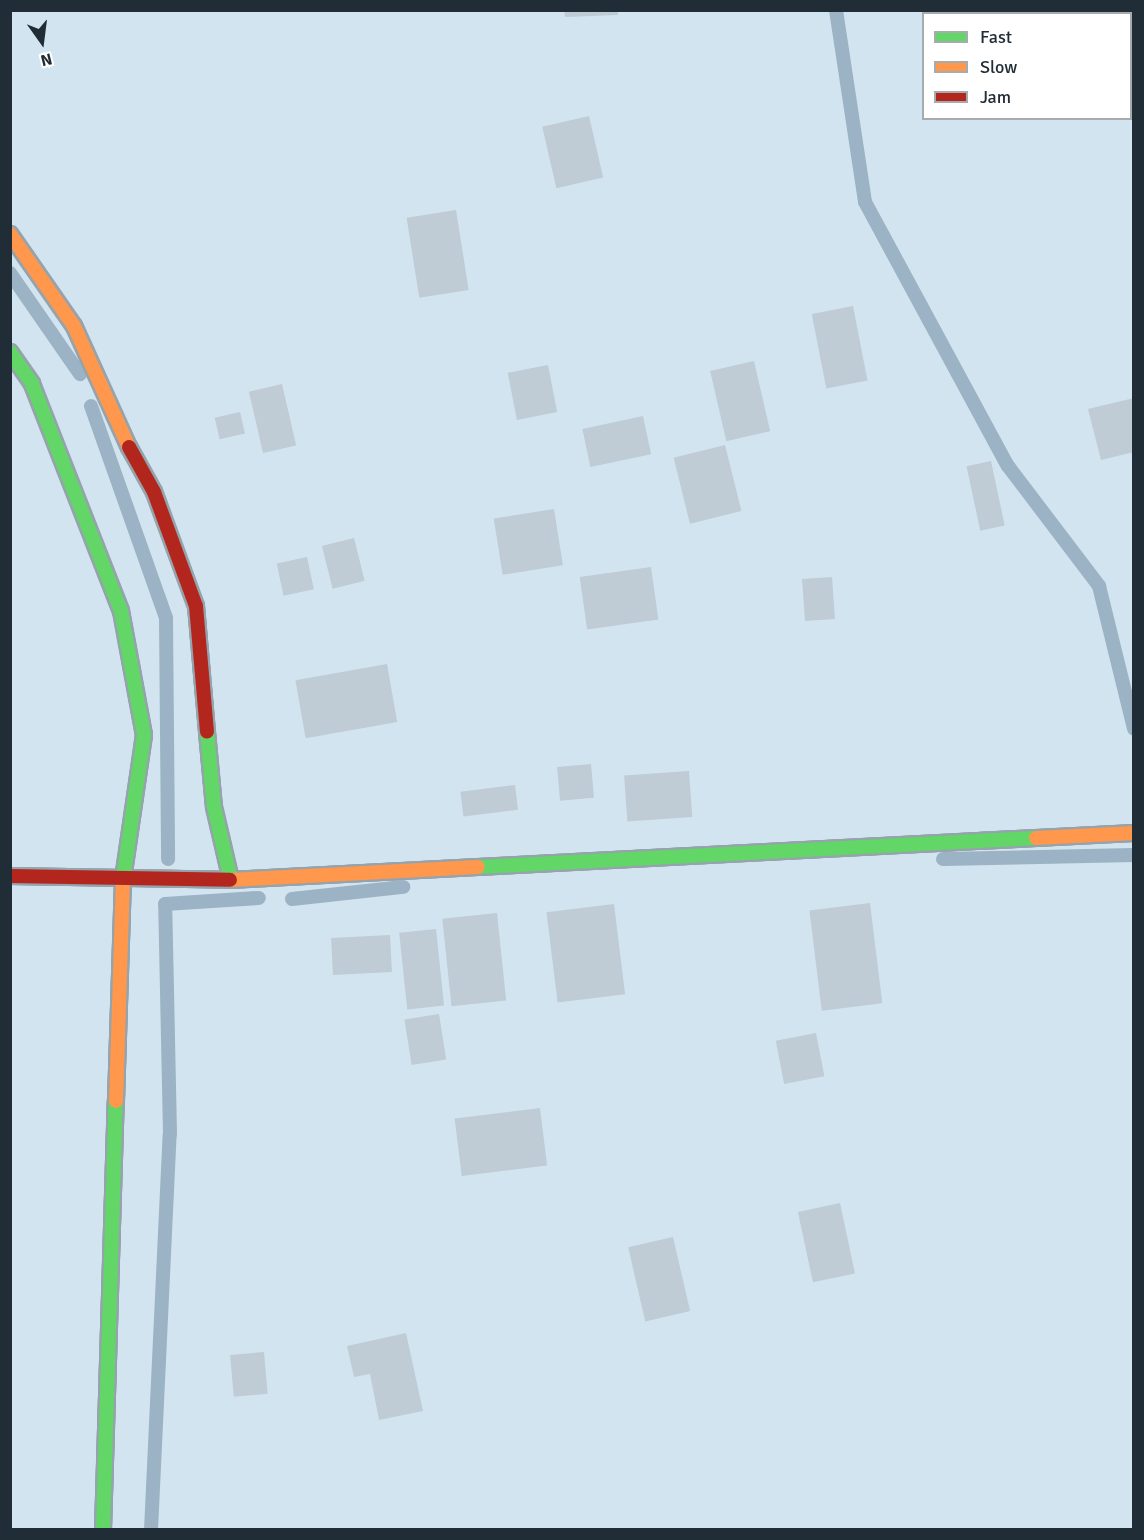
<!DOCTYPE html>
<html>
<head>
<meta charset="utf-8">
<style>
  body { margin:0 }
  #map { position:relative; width:1144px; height:1540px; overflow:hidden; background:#d3e4f1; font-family:Signika,sans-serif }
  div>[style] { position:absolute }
  .stream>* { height:14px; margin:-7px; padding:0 7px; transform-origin:7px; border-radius:7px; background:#9bb3c4 }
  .building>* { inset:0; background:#bfcbd5; transform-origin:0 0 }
  .roads { filter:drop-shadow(2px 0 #95a3ac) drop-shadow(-2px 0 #95a3ac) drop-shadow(0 2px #95a3ac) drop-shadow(0 -2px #95a3ac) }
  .fast>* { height:14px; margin:-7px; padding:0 7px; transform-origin:7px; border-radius:7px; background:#63d668 }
  .slow>* { height:14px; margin:-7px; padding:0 7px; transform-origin:7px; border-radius:7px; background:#ff974d }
  .jam>* { height:14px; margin:-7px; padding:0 7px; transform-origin:7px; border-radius:7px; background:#b3261e }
  span { translate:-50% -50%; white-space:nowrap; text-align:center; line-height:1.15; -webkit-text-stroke:4.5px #fff; paint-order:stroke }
  .frame { position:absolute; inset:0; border:12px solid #212d36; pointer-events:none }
  .legend { position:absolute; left:922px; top:12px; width:210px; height:108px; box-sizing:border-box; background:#fff; border:2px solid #a6abaf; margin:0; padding:8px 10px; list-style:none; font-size:18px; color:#212d36 }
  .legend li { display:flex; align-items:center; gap:12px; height:30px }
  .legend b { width:30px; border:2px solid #a6abaf }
  .north { position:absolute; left:12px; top:12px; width:60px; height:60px; -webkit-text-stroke:4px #fff; paint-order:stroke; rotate:166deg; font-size:16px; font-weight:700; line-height:24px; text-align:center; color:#212d36 }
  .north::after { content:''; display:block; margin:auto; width:21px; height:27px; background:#212d36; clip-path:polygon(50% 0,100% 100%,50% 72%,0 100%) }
</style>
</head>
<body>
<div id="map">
  <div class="stream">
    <i style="left:836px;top:10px;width:194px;rotate:81.4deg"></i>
    <i style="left:865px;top:202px;width:300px;rotate:61.6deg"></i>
    <i style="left:1008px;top:466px;width:151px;rotate:52.8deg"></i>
    <i style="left:1099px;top:586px;width:147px;rotate:76.2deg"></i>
    <i style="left:10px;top:273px;width:123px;rotate:55.3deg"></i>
    <i style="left:91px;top:406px;width:225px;rotate:70.5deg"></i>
    <i style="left:166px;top:618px;width:241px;rotate:89.5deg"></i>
    <i style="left:943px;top:859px;width:191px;rotate:-1.2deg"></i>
    <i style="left:292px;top:899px;width:112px;rotate:-6.2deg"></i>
    <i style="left:151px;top:1530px;width:396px;rotate:-87.3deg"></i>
    <i style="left:170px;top:1134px;width:230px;rotate:-91.2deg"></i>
    <i style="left:165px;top:904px;width:94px;rotate:-3.7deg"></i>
  </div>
  <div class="building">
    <i style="clip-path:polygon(564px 10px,618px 10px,618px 15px,565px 17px)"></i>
    <i style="left:589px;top:116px;width:63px;height:48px;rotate:77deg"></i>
    <i style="left:456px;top:210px;width:81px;height:50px;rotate:81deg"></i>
    <i style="left:853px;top:306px;width:76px;height:42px;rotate:79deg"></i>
    <i style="left:754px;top:361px;width:72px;height:45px;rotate:77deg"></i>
    <i style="left:548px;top:365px;width:48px;height:41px;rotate:79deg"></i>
    <i style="left:282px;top:384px;width:63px;height:34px;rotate:77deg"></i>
    <i style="clip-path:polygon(1134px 398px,1134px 452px,1101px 460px,1088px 409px)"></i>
    <i style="left:240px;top:412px;width:22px;height:26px;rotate:77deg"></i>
    <i style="left:643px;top:416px;width:39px;height:62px;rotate:78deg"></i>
    <i style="left:725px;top:445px;width:68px;height:53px;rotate:76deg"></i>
    <i style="left:991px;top:461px;width:66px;height:25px;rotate:78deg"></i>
    <i style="left:554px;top:509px;width:57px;height:61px;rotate:81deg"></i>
    <i style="left:354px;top:538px;width:44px;height:33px;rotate:76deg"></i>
    <i style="left:307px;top:557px;width:33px;height:31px;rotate:78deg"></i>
    <i style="left:651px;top:567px;width:53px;height:72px;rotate:82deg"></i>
    <i style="left:832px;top:577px;width:42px;height:30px;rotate:86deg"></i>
    <i style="left:387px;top:664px;width:59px;height:93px;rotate:80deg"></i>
    <i style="left:591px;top:764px;width:34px;height:34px;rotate:85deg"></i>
    <i style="left:689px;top:771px;width:46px;height:65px;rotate:86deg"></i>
    <i style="left:515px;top:785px;width:25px;height:55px;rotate:83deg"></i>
    <i style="left:870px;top:903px;width:101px;height:61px;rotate:83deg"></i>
    <i style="left:614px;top:904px;width:91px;height:68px;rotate:83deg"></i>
    <i style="left:497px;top:913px;width:88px;height:55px;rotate:84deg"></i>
    <i style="left:436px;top:929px;width:77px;height:37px;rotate:84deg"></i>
    <i style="left:390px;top:935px;width:37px;height:59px;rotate:87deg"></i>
    <i style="left:439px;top:1014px;width:46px;height:35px;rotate:81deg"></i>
    <i style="left:816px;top:1033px;width:44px;height:41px;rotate:79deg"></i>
    <i style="left:540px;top:1108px;width:58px;height:86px;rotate:83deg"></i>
    <i style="left:840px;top:1203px;width:72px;height:43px;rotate:78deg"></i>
    <i style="left:673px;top:1237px;width:76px;height:46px;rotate:77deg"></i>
    <i style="clip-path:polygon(406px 1333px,423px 1411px,379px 1420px,370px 1374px,354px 1377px,347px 1346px)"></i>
    <i style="left:264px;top:1352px;width:42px;height:34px;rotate:85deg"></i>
  </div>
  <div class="roads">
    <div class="fast">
      <i style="left:10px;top:352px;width:39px;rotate:55deg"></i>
      <i style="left:32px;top:384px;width:244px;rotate:68.6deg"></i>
      <i style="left:121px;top:611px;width:126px;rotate:79.5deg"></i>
      <i style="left:144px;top:735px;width:146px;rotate:98.3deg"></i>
      <i style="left:207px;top:732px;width:75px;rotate:84.7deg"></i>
      <i style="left:214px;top:807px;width:75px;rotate:76.9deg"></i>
      <i style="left:478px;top:867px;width:559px;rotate:-2.98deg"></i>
      <i style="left:103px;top:1530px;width:429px;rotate:-88.3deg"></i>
    </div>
    <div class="slow">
      <i style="left:10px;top:234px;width:112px;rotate:55.2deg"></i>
      <i style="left:74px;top:326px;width:133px;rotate:65.6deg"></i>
      <i style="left:1036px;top:838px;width:98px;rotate:-2.9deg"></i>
      <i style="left:230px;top:880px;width:248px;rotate:-3deg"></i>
      <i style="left:116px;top:1101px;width:222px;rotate:-88.2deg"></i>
    </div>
    <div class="jam">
      <i style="left:129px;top:447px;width:51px;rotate:60.9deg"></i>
      <i style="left:154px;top:492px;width:121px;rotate:69.8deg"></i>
      <i style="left:196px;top:606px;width:126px;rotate:85deg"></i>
      <i style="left:10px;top:876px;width:220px;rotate:1deg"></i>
    </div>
  </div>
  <div class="frame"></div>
  <ul class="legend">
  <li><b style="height:8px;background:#63d668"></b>Fast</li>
  <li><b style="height:8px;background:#ff974d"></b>Slow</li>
  <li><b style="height:8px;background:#b3261e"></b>Jam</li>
  </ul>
  <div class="north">N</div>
</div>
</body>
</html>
